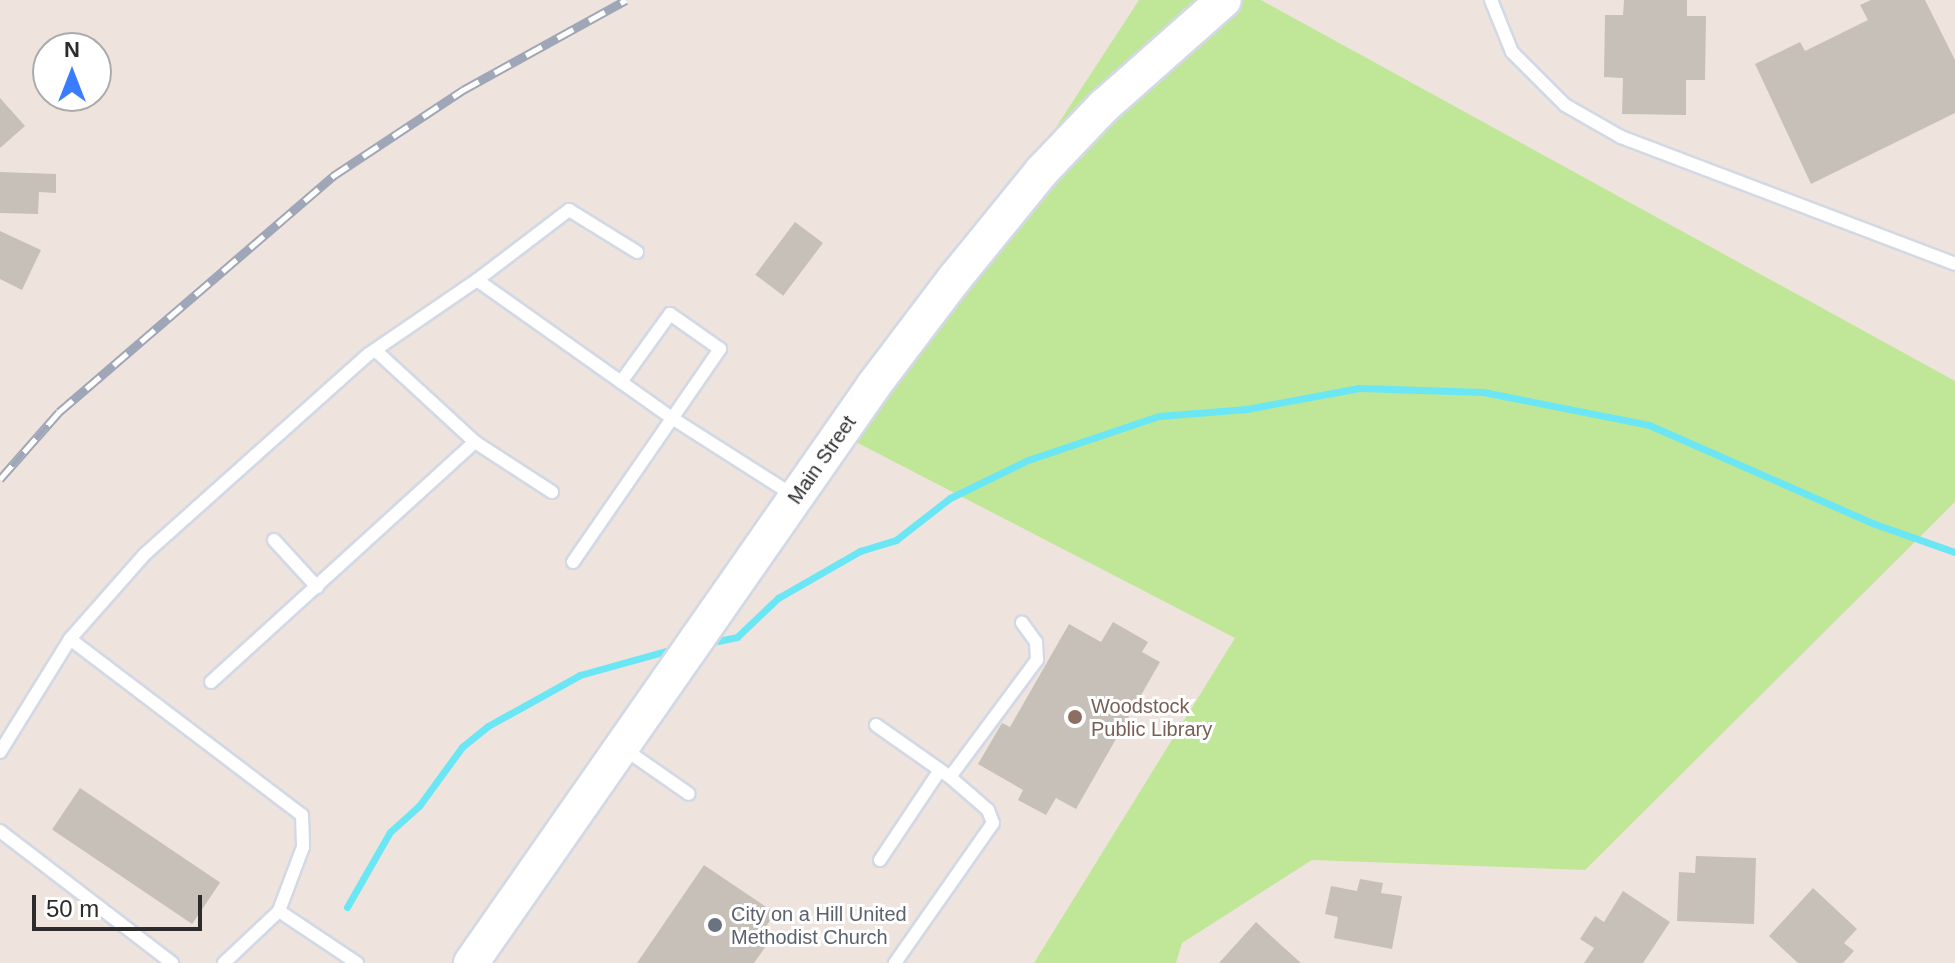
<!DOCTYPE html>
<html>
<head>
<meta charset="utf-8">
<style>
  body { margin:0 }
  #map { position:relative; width:1955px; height:963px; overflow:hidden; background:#eee4dd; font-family:Helvetica,sans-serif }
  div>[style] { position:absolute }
  .green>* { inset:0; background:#bfe797 }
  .stream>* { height:7px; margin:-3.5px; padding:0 3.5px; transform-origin:3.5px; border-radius:3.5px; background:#6be6f5 }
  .building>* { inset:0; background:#c6c0b9; transform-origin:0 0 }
  .roads { filter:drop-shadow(2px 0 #d2d9e5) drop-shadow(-2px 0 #d2d9e5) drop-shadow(0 2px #d2d9e5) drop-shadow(0 -2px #d2d9e5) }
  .lane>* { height:12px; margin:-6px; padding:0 6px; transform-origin:6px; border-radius:6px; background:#fff }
  .secondary>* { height:34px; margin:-17px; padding:0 17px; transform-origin:17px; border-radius:17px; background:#fff }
  .rail>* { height:9px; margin-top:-4.5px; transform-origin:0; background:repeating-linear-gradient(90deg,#fff 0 18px,#9fa6b7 0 36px); box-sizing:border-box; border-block:2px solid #9fa6b7 }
  .dots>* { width:22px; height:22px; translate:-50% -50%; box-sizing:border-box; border:4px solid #fff; border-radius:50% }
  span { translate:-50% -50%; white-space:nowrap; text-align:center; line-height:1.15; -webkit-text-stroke:6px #fff; paint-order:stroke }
  .street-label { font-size:20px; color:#2c2c2c }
  .education-label { font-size:20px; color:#785e54 }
  .left { translate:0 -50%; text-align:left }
  .worship-label { font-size:20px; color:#5b616d }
  .north { position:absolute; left:32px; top:32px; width:80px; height:80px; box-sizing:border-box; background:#fff; border:2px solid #ababab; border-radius:50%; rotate:0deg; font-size:22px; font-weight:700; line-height:32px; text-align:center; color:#2c2c2c }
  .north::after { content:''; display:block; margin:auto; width:28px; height:36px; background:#397cff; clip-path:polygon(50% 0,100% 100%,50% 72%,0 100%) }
  .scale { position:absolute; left:32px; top:895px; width:170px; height:36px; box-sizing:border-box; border:4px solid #2c2c2c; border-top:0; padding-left:10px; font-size:24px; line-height:28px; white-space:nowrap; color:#2c2c2c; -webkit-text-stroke:6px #fff; paint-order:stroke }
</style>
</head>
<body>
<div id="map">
  <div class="green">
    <i style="clip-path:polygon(1139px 0,1261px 0,1955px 381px,1955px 502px,1585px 870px,1312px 860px,1182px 943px,1176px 963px,1034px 963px,1235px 638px,852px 440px)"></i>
  </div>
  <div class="stream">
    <i style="left:718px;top:641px;width:19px;rotate:-12deg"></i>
    <i style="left:737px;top:637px;width:57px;rotate:-43.6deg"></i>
    <i style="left:778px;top:598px;width:95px;rotate:-29.8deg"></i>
    <i style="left:860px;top:551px;width:38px;rotate:-17deg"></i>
    <i style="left:896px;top:540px;width:68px;rotate:-37.9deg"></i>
    <i style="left:950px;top:498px;width:87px;rotate:-26deg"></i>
    <i style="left:1028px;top:460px;width:138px;rotate:-18.6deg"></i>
    <i style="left:1159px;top:416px;width:88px;rotate:-4.5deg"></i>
    <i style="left:1247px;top:409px;width:114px;rotate:-10.6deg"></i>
    <i style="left:1359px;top:388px;width:124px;rotate:1.8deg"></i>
    <i style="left:1483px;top:392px;width:169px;rotate:11.2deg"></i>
    <i style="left:1649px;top:425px;width:244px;rotate:23.7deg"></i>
    <i style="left:1872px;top:523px;width:88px;rotate:19.3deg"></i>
    <i style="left:347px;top:907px;width:86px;rotate:-60.2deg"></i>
    <i style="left:390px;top:832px;width:39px;rotate:-42deg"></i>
    <i style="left:419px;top:806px;width:73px;rotate:-53.9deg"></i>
    <i style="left:462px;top:747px;width:33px;rotate:-39deg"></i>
    <i style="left:488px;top:726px;width:105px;rotate:-29deg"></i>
    <i style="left:580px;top:675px;width:89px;rotate:-15.6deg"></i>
  </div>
  <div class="building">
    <i style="clip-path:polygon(1624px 0,1687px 0,1687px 16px,1706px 16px,1705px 80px,1686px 80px,1686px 115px,1622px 114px,1623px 78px,1604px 77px,1605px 15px,1623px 15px)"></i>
    <i style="clip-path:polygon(1871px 0,1925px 0,1955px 60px,1955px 113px,1811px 184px,1755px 64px,1800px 42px,1805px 51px,1868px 20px,1860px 5px)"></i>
    <i style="clip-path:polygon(0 98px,25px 126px,0 148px)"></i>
    <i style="clip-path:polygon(0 172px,56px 174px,56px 193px,39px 192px,38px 214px,0 213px)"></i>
    <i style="left:795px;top:222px;width:35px;height:66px;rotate:37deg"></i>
    <i style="clip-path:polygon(0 231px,41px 250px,22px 290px,0 279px)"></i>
    <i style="clip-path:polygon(1113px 622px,1148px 642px,1142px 652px,1160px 662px,1076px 809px,1056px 798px,1046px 815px,1018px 800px,1023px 790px,978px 764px,1002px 723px,1010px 727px,1069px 624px,1101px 642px)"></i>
    <i style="left:80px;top:788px;width:169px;height:50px;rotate:34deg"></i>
    <i style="clip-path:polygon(1696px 856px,1756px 858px,1754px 924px,1677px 921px,1679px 872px,1695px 873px)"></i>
    <i style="clip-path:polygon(704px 865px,775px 913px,759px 937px,768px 943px,754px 963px,637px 963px)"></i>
    <i style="clip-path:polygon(1360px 879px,1383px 883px,1381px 893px,1402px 896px,1392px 949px,1334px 938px,1338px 917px,1325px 914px,1331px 886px,1357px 891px)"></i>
    <i style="clip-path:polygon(1813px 888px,1857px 929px,1844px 943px,1854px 951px,1843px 963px,1798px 963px,1769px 936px)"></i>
    <i style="clip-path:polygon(1623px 891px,1670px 922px,1643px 963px,1584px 963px,1594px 948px,1580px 939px,1595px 916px,1604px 922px)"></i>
    <i style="clip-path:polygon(1256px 922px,1282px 946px,1301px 963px,1219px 963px)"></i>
  </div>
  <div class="roads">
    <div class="lane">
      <i style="left:1491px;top:0;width:56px;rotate:68deg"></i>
      <i style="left:1512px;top:52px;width:75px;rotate:45deg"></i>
      <i style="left:1565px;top:105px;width:64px;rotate:29.7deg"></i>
      <i style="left:1621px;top:137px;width:357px;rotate:20.8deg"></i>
      <i style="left:637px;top:252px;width:80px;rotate:-148.3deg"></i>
      <i style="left:569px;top:210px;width:116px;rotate:142.7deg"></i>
      <i style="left:477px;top:280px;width:239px;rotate:35.3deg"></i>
      <i style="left:672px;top:418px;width:143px;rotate:32.5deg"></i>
      <i style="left:475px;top:442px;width:92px;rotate:33deg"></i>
      <i style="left:274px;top:540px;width:64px;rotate:47.5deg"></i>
      <i style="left:573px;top:562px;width:259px;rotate:-55.4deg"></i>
      <i style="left:720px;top:349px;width:61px;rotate:-145deg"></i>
      <i style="left:670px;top:314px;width:84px;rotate:125.8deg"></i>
      <i style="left:70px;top:639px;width:113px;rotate:-48.6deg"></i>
      <i style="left:145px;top:554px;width:300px;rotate:-41.8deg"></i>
      <i style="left:369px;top:354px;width:131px;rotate:-34.4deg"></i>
      <i style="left:211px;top:682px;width:357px;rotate:-42.3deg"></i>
      <i style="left:475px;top:442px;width:136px;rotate:-137.4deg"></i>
      <i style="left:876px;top:725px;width:90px;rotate:35.1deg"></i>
      <i style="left:950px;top:777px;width:50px;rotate:41deg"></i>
      <i style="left:988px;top:810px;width:14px;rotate:69deg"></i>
      <i style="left:993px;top:823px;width:171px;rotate:125deg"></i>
      <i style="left:623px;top:748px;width:80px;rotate:34.9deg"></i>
      <i style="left:0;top:752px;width:133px;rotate:-58.2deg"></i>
      <i style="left:70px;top:639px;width:291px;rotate:37.2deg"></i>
      <i style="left:302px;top:815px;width:32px;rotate:88deg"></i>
      <i style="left:303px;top:847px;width:68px;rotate:110.6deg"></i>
      <i style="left:279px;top:911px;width:76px;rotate:136.6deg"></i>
      <i style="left:950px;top:777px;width:146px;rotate:-53.4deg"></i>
      <i style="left:1037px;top:660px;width:18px;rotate:-93deg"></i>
      <i style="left:1036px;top:642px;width:24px;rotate:-126deg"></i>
      <i style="left:0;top:831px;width:217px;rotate:37.5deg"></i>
      <i style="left:880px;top:860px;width:108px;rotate:-56.3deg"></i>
      <i style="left:279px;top:911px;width:94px;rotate:33.7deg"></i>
    </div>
    <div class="secondary">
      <i style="left:471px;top:963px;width:705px;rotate:-55.11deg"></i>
      <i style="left:874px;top:385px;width:134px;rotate:-52.9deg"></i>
      <i style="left:955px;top:278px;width:138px;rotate:-50.9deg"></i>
      <i style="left:1042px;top:171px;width:90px;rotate:-46.4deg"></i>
      <i style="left:1104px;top:106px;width:160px;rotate:-41.5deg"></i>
    </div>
  </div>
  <div class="rail">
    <i style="left:0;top:479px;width:89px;rotate:-48.6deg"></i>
    <i style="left:59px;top:412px;width:362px;rotate:-40.7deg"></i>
    <i style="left:333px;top:176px;width:156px;rotate:-33.5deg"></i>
    <i style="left:463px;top:90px;width:186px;rotate:-28.9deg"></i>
  </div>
  <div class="dots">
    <i style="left:1075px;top:717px;background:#8d6e63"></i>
    <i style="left:715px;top:925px;background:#6b7280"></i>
  </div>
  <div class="street-label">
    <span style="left:822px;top:460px;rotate:-55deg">Main Street</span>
  </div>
  <div class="education-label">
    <span class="left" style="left:1091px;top:718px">Woodstock<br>Public Library</span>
  </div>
  <div class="worship-label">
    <span class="left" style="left:731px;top:926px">City on a Hill United<br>Methodist Church</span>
  </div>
  <div class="north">N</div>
  <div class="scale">50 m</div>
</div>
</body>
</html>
